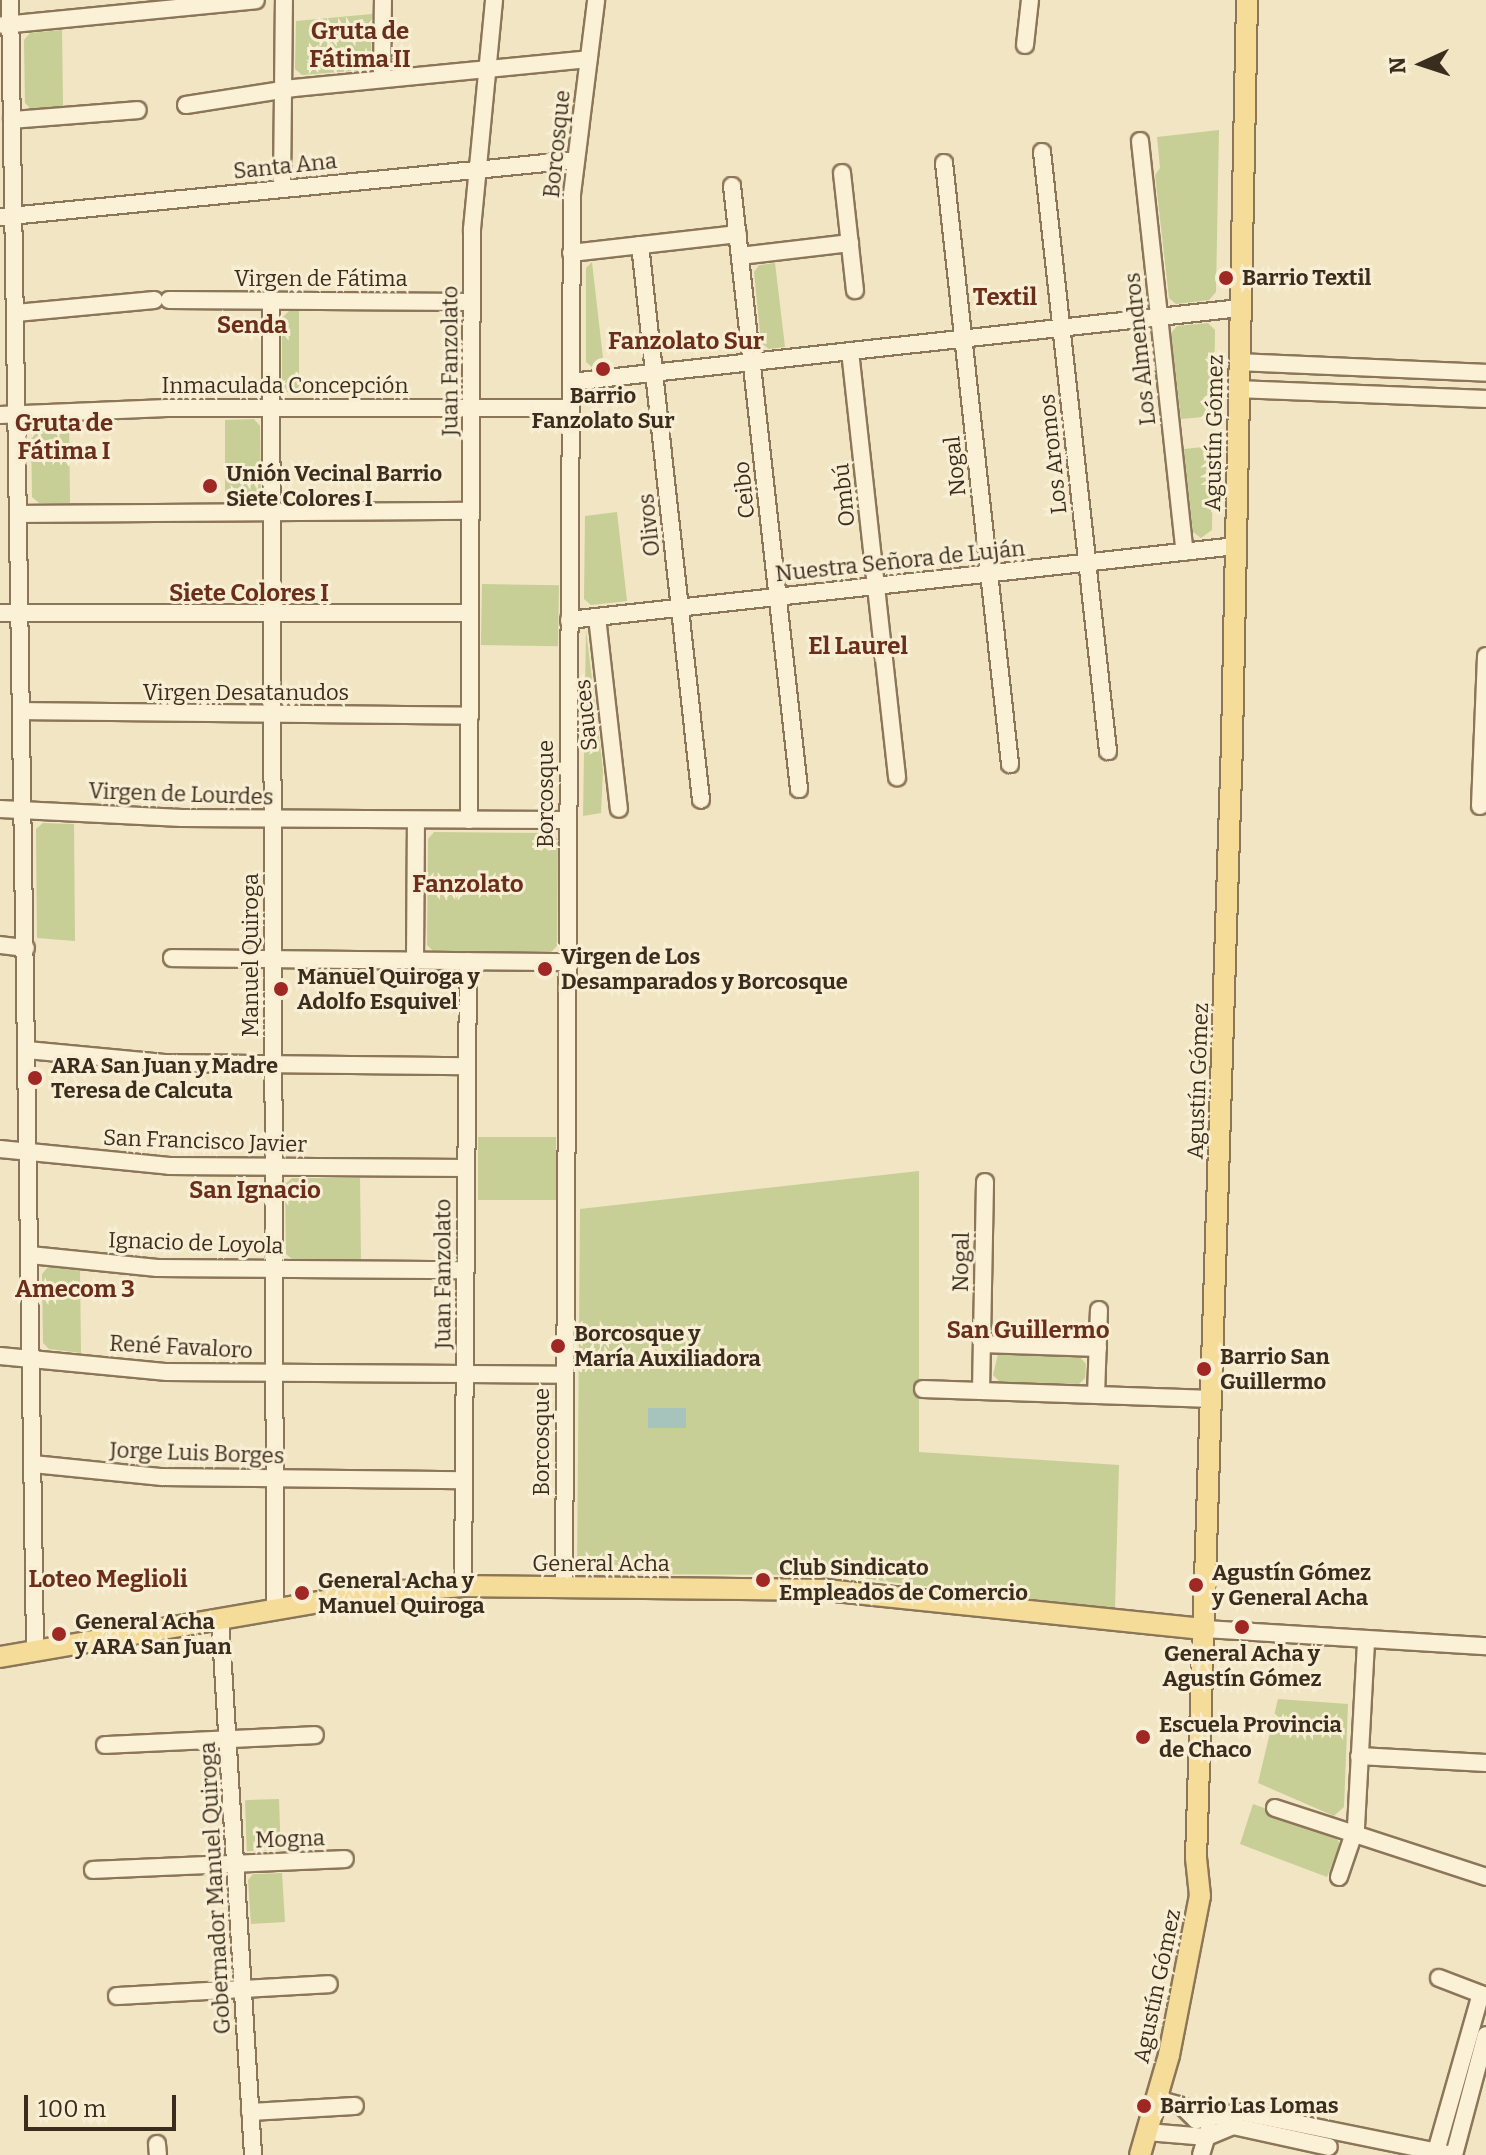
<!DOCTYPE html>
<html>
<head>
<meta charset="utf-8">
<style>
  body { margin:0 }
  #map { position:relative; width:1486px; height:2155px; overflow:hidden; background:#f1e5c3; font-family:Bitter,serif }
  div>[style] { position:absolute }
  .green>* { inset:0; background:#c7cf96; transform-origin:0 0 }
  .water>* { inset:0; background:#a6c3bc; transform-origin:0 0 }
  .roads { filter:drop-shadow(2px 0 #8c7659) drop-shadow(-2px 0 #8c7659) drop-shadow(0 2px #8c7659) drop-shadow(0 -2px #8c7659) }
  .minor>* { height:16px; margin:-8px; padding:0 8px; transform-origin:8px; border-radius:8px; background:#fbf1d7 }
  .major>* { height:20px; margin:-10px; padding:0 10px; transform-origin:10px; border-radius:10px; background:#f5dc99 }
  .dots>* { width:22px; height:22px; translate:-50% -50%; box-sizing:border-box; border:4px solid #f7eed3; border-radius:50% }
  span { translate:-50% -50%; white-space:nowrap; text-align:center; line-height:1.15; -webkit-text-stroke:6px #f7eed3; paint-order:stroke }
  .street-label { font-size:22px; color:#3b2d1e }
  .poi-label { font-size:22px; color:#3b2d1e; font-weight:700 }
  .left { translate:0 -50%; text-align:left }
  .neighbourhood-label { font-size:24px; color:#6a2e1b; font-weight:700 }
  .north { position:absolute; left:1382px; top:24px; width:80px; height:80px; -webkit-text-stroke:6px #f7eed3; paint-order:stroke; rotate:267deg; font-size:22px; font-weight:700; line-height:32px; text-align:center; color:#3b2d1e }
  .north::after { content:''; display:block; margin:auto; width:28px; height:36px; background:#3b2d1e; clip-path:polygon(50% 0,100% 100%,50% 72%,0 100%) }
  .scale { position:absolute; left:24px; top:2095px; width:152px; height:36px; box-sizing:border-box; border:4px solid #3b2d1e; border-top:0; padding-left:10px; font-size:24px; line-height:28px; white-space:nowrap; color:#3b2d1e; -webkit-text-stroke:6px #f7eed3; paint-order:stroke }
</style>
</head>
<body>
<div id="map">
  <div class="green">
    <i style="clip-path:polygon(372px 14px,371px 63px,365px 70px,302px 75px,295px 69px,296px 21px)"></i>
    <i style="clip-path:polygon(62px 30px,63px 106px,31px 109px,25px 103px,24px 40px,30px 33px)"></i>
    <i style="clip-path:polygon(1219px 130px,1216px 292px,1209px 300px,1176px 304px,1169px 298px,1155px 175px,1160px 168px,1157px 137px)"></i>
    <i style="clip-path:polygon(592px 262px,604px 367px,593px 368px,586px 362px,586px 268px)"></i>
    <i style="clip-path:polygon(775px 263px,785px 347px,769px 349px,761px 343px,754px 272px,759px 265px)"></i>
    <i style="clip-path:polygon(289px 311px,299px 311px,299px 396px,282px 390px,282px 318px)"></i>
    <i style="clip-path:polygon(1208px 323px,1215px 330px,1214px 416px,1181px 419px,1171px 333px,1177px 326px)"></i>
    <i style="clip-path:polygon(254px 419px,260px 426px,261px 494px,254px 501px,225px 501px,225px 420px)"></i>
    <i style="clip-path:polygon(69px 424px,70px 503px,39px 503px,32px 497px,31px 432px,37px 425px)"></i>
    <i style="clip-path:polygon(1213px 446px,1212px 530px,1201px 538px,1193px 532px,1184px 449px)"></i>
    <i style="clip-path:polygon(617px 512px,627px 601px,591px 605px,584px 599px,585px 516px)"></i>
    <i style="left:482px;top:584px;width:77px;height:61px;rotate:1deg"></i>
    <i style="clip-path:polygon(586px 630px,603px 770px,601px 813px,583px 816px)"></i>
    <i style="clip-path:polygon(43px 823px,74px 824px,75px 941px,37px 938px,36px 829px)"></i>
    <i style="clip-path:polygon(434px 832px,552px 833px,558px 840px,557px 946px,551px 952px,433px 951px,427px 945px,428px 839px)"></i>
    <i style="left:478px;top:1137px;width:78px;height:63px"></i>
    <i style="clip-path:polygon(919px 1171px,919px 1452px,1119px 1465px,1115px 1609px,833px 1575px,583px 1574px,577px 1568px,580px 1209px)"></i>
    <i style="clip-path:polygon(292px 1178px,360px 1178px,361px 1261px,293px 1260px,286px 1254px,285px 1184px)"></i>
    <i style="clip-path:polygon(48px 1267px,80px 1270px,81px 1353px,49px 1349px,43px 1343px,42px 1274px)"></i>
    <i style="clip-path:polygon(998px 1354px,1080px 1357px,1086px 1364px,1085px 1378px,1079px 1384px,1000px 1382px,993px 1375px)"></i>
    <i style="clip-path:polygon(1278px 1699px,1348px 1704px,1344px 1807px,1334px 1816px,1258px 1783px)"></i>
    <i style="left:279px;top:1799px;width:51px;height:34px;rotate:88deg"></i>
    <i style="clip-path:polygon(1253px 1804px,1334px 1834px,1340px 1844px,1327px 1877px,1240px 1844px)"></i>
    <i style="clip-path:polygon(282px 1873px,285px 1922px,251px 1924px,248px 1880px,253px 1874px)"></i>
  </div>
  <div class="water">
    <i style="left:648px;top:1408px;width:38px;height:20px"></i>
  </div>
  <div class="roads">
    <div class="minor">
      <i style="left:10px;top:0;width:1650px;rotate:89.13deg"></i>
      <i style="left:3px;top:25px;width:254px;rotate:-5.6deg"></i>
      <i style="left:1025px;top:45px;width:45px;rotate:-83.7deg"></i>
      <i style="left:382px;top:79px;width:79px;rotate:-89.3deg"></i>
      <i style="left:186px;top:105px;width:109px;rotate:-8.9deg"></i>
      <i style="left:294px;top:88px;width:296px;rotate:-5.6deg"></i>
      <i style="left:12px;top:120px;width:126px;rotate:-4.5deg"></i>
      <i style="left:1140px;top:141px;width:413px;rotate:83.8deg"></i>
      <i style="left:1042px;top:152px;width:603px;rotate:83.71deg"></i>
      <i style="left:944px;top:163px;width:605px;rotate:83.73deg"></i>
      <i style="left:842px;top:173px;width:118px;rotate:83.7deg"></i>
      <i style="left:732px;top:186px;width:607px;rotate:83.66deg"></i>
      <i style="left:282px;top:187px;width:187px;rotate:-89.4deg"></i>
      <i style="left:0;top:217px;width:579px;rotate:-5.65deg"></i>
      <i style="left:640px;top:245px;width:558px;rotate:83.73deg"></i>
      <i style="left:571px;top:253px;width:168px;rotate:-6.5deg"></i>
      <i style="left:740px;top:256px;width:111px;rotate:-6.7deg"></i>
      <i style="left:169px;top:300px;width:303px;rotate:0.4deg"></i>
      <i style="left:271px;top:301px;width:1308px;rotate:89.82deg"></i>
      <i style="left:16px;top:313px;width:139px;rotate:-5.4deg"></i>
      <i style="left:850px;top:351px;width:429px;rotate:83.7deg"></i>
      <i style="left:1239px;top:362px;width:247px;rotate:2.5deg"></i>
      <i style="left:571px;top:382px;width:673px;rotate:-6.31deg"></i>
      <i style="left:1238px;top:389px;width:248px;rotate:2.3deg"></i>
      <i style="left:0;top:415px;width:167px;rotate:-2.4deg"></i>
      <i style="left:167px;top:408px;width:403px"></i>
      <i style="left:19px;top:514px;width:452px;rotate:-0.4deg"></i>
      <i style="left:0;top:613px;width:470px"></i>
      <i style="left:597px;top:617px;width:193px;rotate:83.5deg"></i>
      <i style="left:569px;top:620px;width:671px;rotate:-6.33deg"></i>
      <i style="left:22px;top:711px;width:448px;rotate:0.6deg"></i>
      <i style="left:1480px;top:806px;width:150px;rotate:-87.7deg"></i>
      <i style="left:0;top:809px;width:182px;rotate:2.8deg"></i>
      <i style="left:182px;top:818px;width:386px;rotate:0.3deg"></i>
      <i style="left:469px;top:820px;width:591px;rotate:-89.71deg"></i>
      <i style="left:472px;top:229px;width:230px;rotate:-84.5deg"></i>
      <i style="left:0;top:945px;width:26px;rotate:7deg"></i>
      <i style="left:172px;top:958px;width:395px;rotate:0.6deg"></i>
      <i style="left:415px;top:960px;width:140px;rotate:-89.6deg"></i>
      <i style="left:27px;top:1050px;width:138px;rotate:5.4deg"></i>
      <i style="left:164px;top:1063px;width:303px;rotate:0.6deg"></i>
      <i style="left:0;top:1149px;width:170px;rotate:5.7deg"></i>
      <i style="left:169px;top:1166px;width:297px;rotate:0.4deg"></i>
      <i style="left:30px;top:1255px;width:128px;rotate:5.8deg"></i>
      <i style="left:157px;top:1268px;width:308px;rotate:0.4deg"></i>
      <i style="left:982px;top:1344px;width:116px;rotate:2deg"></i>
      <i style="left:0;top:1356px;width:168px;rotate:5.5deg"></i>
      <i style="left:167px;top:1372px;width:398px;rotate:0.4deg"></i>
      <i style="left:923px;top:1389px;width:289px;rotate:2deg"></i>
      <i style="left:981px;top:1391px;width:209px;rotate:-88.9deg"></i>
      <i style="left:1096px;top:1395px;width:85px;rotate:-88deg"></i>
      <i style="left:33px;top:1464px;width:130px;rotate:5.8deg"></i>
      <i style="left:162px;top:1477px;width:302px;rotate:0.6deg"></i>
      <i style="left:463px;top:1586px;width:625px;rotate:-89.54deg"></i>
      <i style="left:564px;top:1589px;width:1395px;rotate:-89.67deg"></i>
      <i style="left:572px;top:194px;width:195px;rotate:-82.9deg"></i>
      <i style="left:220px;top:1618px;width:538px;rotate:86.48deg"></i>
      <i style="left:1205px;top:1629px;width:282px;rotate:3.5deg"></i>
      <i style="left:105px;top:1745px;width:210px;rotate:-2.7deg"></i>
      <i style="left:1359px;top:1756px;width:127px;rotate:3.2deg"></i>
      <i style="left:1275px;top:1808px;width:222px;rotate:18.1deg"></i>
      <i style="left:93px;top:1870px;width:252px;rotate:-2.5deg"></i>
      <i style="left:1339px;top:1877px;width:53px;rotate:-71.2deg"></i>
      <i style="left:1356px;top:1827px;width:186px;rotate:-86.9deg"></i>
      <i style="left:1439px;top:1978px;width:50px;rotate:21deg"></i>
      <i style="left:117px;top:1996px;width:212px;rotate:-3.2deg"></i>
      <i style="left:1156px;top:2099px;width:27px;rotate:15deg"></i>
      <i style="left:1182px;top:2106px;width:20px;rotate:45deg"></i>
      <i style="left:1196px;top:2120px;width:46px;rotate:-10.1deg"></i>
      <i style="left:1241px;top:2112px;width:215px;rotate:11.5deg"></i>
      <i style="left:250px;top:2112px;width:105px;rotate:-3.3deg"></i>
      <i style="left:1147px;top:2132px;width:60px;rotate:4.8deg"></i>
      <i style="left:1207px;top:2137px;width:28px;rotate:-23deg"></i>
      <i style="left:1233px;top:2126px;width:98px;rotate:12.3deg"></i>
      <i style="left:157px;top:2144px;width:11px;rotate:85deg"></i>
      <i style="left:1201px;top:2155px;width:27px;rotate:-73deg"></i>
      <i style="left:1435px;top:2155px;width:167px;rotate:-74.1deg"></i>
      <i style="left:1454px;top:2155px;width:124px;rotate:-75.1deg"></i>
    </div>
    <div class="major">
      <i style="left:0;top:1657px;width:370px;rotate:-9.8deg"></i>
      <i style="left:365px;top:1594px;width:98px;rotate:-4.7deg"></i>
      <i style="left:463px;top:1586px;width:363px;rotate:0.6deg"></i>
      <i style="left:826px;top:1590px;width:381px;rotate:5.9deg"></i>
      <i style="left:1140px;top:2155px;width:104px;rotate:-73.8deg"></i>
      <i style="left:1169px;top:2055px;width:162px;rotate:-79deg"></i>
      <i style="left:1200px;top:1896px;width:38px;rotate:-96deg"></i>
      <i style="left:1196px;top:1858px;width:1118px;rotate:-88.15deg"></i>
      <i style="left:1232px;top:741px;width:741px;rotate:-88.84deg"></i>
    </div>
  </div>
  <div class="dots">
    <i style="left:1226px;top:278px;background:#9f2825"></i>
    <i style="left:603px;top:369px;background:#9f2825"></i>
    <i style="left:210px;top:486px;background:#9f2825"></i>
    <i style="left:545px;top:969px;background:#9f2825"></i>
    <i style="left:281px;top:989px;background:#9f2825"></i>
    <i style="left:35px;top:1078px;background:#9f2825"></i>
    <i style="left:558px;top:1346px;background:#9f2825"></i>
    <i style="left:1204px;top:1369px;background:#9f2825"></i>
    <i style="left:763px;top:1580px;background:#9f2825"></i>
    <i style="left:1196px;top:1585px;background:#9f2825"></i>
    <i style="left:302px;top:1593px;background:#9f2825"></i>
    <i style="left:1242px;top:1627px;background:#9f2825"></i>
    <i style="left:59px;top:1634px;background:#9f2825"></i>
    <i style="left:1143px;top:1737px;background:#9f2825"></i>
    <i style="left:1144px;top:2106px;background:#9f2825"></i>
  </div>
  <div class="street-label">
    <span style="left:557px;top:144px;rotate:-84deg">Borcosque</span>
    <span style="left:285px;top:166px;rotate:-6deg">Santa Ana</span>
    <span style="left:321px;top:279px">Virgen de Fátima</span>
    <span style="left:1140px;top:349px;rotate:-96deg">Los Almendros</span>
    <span style="left:450px;top:361px;rotate:-90deg">Juan Fanzolato</span>
    <span style="left:285px;top:386px">Inmaculada Concepción</span>
    <span style="left:1214px;top:433px;rotate:-89deg">Agustín Gómez</span>
    <span style="left:1053px;top:454px;rotate:-96deg">Los Aromos</span>
    <span style="left:955px;top:466px;rotate:-96deg">Nogal</span>
    <span style="left:744px;top:490px;rotate:-96deg">Ceibo</span>
    <span style="left:844px;top:495px;rotate:-96deg">Ombú</span>
    <span style="left:649px;top:525px;rotate:-96deg">Olivos</span>
    <span style="left:900px;top:561px;rotate:-6deg">Nuestra Señora de Luján</span>
    <span style="left:246px;top:693px">Virgen Desatanudos</span>
    <span style="left:586px;top:715px;rotate:-96deg">Sauces</span>
    <span style="left:181px;top:794px;rotate:2deg">Virgen de Lourdes</span>
    <span style="left:546px;top:794px;rotate:-90deg">Borcosque</span>
    <span style="left:251px;top:955px;rotate:-90deg">Manuel Quiroga</span>
    <span style="left:1198px;top:1081px;rotate:-88deg">Agustín Gómez</span>
    <span style="left:205px;top:1141px;rotate:2deg">San Francisco Javier</span>
    <span style="left:196px;top:1243px;rotate:2deg">Ignacio de Loyola</span>
    <span style="left:961px;top:1262px;rotate:-89deg">Nogal</span>
    <span style="left:443px;top:1274px;rotate:-90deg">Juan Fanzolato</span>
    <span style="left:181px;top:1347px;rotate:3deg">René Favaloro</span>
    <span style="left:542px;top:1442px;rotate:-90deg">Borcosque</span>
    <span style="left:197px;top:1453px;rotate:2deg">Jorge Luis Borges</span>
    <span style="left:601px;top:1564px">General Acha</span>
    <span style="left:290px;top:1839px;rotate:-2deg">Mogna</span>
    <span style="left:215px;top:1888px;rotate:-93deg">Gobernador Manuel Quiroga</span>
    <span style="left:1157px;top:1986px;rotate:-78deg">Agustín Gómez</span>
  </div>
  <div class="poi-label">
    <span class="left" style="left:1242px;top:278px">Barrio Textil</span>
    <span style="left:603px;top:408px">Barrio<br>Fanzolato Sur</span>
    <span class="left" style="left:226px;top:486px">Unión Vecinal Barrio<br>Siete Colores I</span>
    <span class="left" style="left:561px;top:969px">Virgen de Los<br>Desamparados y Borcosque</span>
    <span class="left" style="left:297px;top:989px">Manuel Quiroga y<br>Adolfo Esquivel</span>
    <span class="left" style="left:51px;top:1078px">ARA San Juan y Madre<br>Teresa de Calcuta</span>
    <span class="left" style="left:574px;top:1346px">Borcosque y<br>María Auxiliadora</span>
    <span class="left" style="left:1220px;top:1369px">Barrio San<br>Guillermo</span>
    <span class="left" style="left:779px;top:1580px">Club Sindicato<br>Empleados de Comercio</span>
    <span class="left" style="left:1212px;top:1585px">Agustín Gómez<br>y General Acha</span>
    <span class="left" style="left:318px;top:1593px">General Acha y<br>Manuel Quiroga</span>
    <span class="left" style="left:75px;top:1634px">General Acha<br>y ARA San Juan</span>
    <span style="left:1242px;top:1666px">General Acha y<br>Agustín Gómez</span>
    <span class="left" style="left:1159px;top:1737px">Escuela Provincia<br>de Chaco</span>
    <span class="left" style="left:1160px;top:2106px">Barrio Las Lomas</span>
  </div>
  <div class="neighbourhood-label">
    <span style="left:360px;top:46px">Gruta de<br>Fátima II</span>
    <span style="left:1005px;top:298px">Textil</span>
    <span style="left:252px;top:326px">Senda</span>
    <span style="left:686px;top:342px">Fanzolato Sur</span>
    <span style="left:64px;top:438px">Gruta de<br>Fátima I</span>
    <span style="left:249px;top:594px">Siete Colores I</span>
    <span style="left:858px;top:647px">El Laurel</span>
    <span style="left:468px;top:885px">Fanzolato</span>
    <span style="left:255px;top:1191px">San Ignacio</span>
    <span style="left:75px;top:1290px">Amecom 3</span>
    <span style="left:1028px;top:1331px">San Guillermo</span>
    <span style="left:108px;top:1580px">Loteo Meglioli</span>
  </div>
  <div class="north">N</div>
  <div class="scale">100 m</div>
</div>
</body>
</html>
